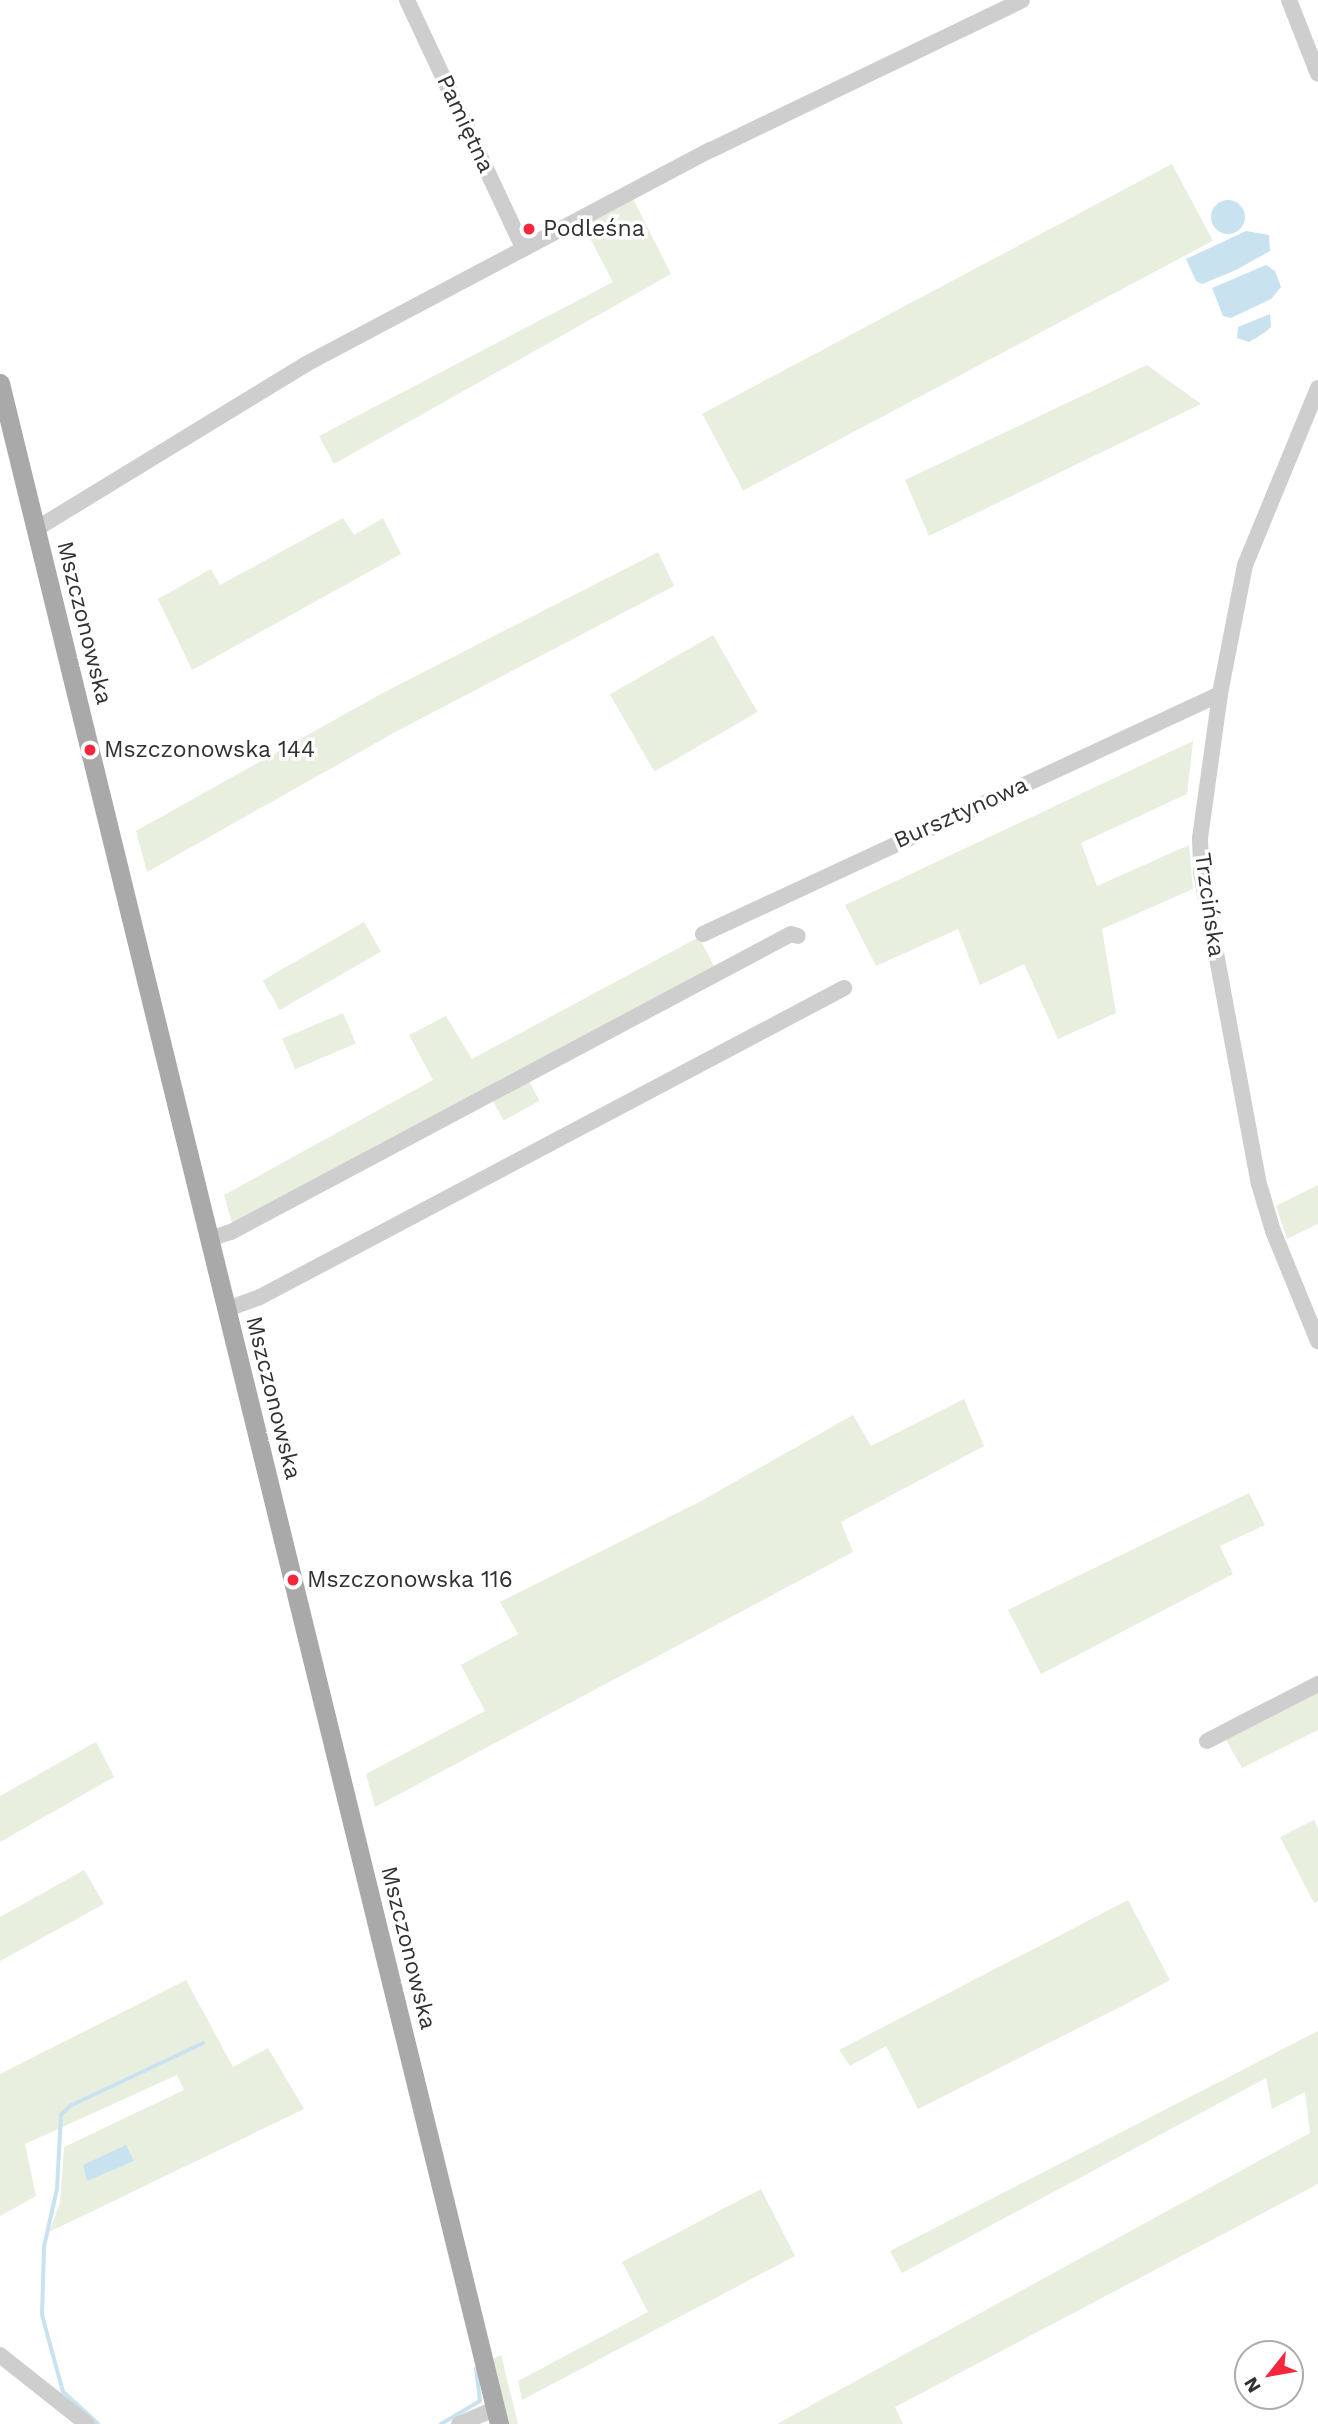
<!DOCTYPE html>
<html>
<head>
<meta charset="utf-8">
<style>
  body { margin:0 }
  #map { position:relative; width:1318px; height:2424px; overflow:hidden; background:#fff; font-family:"Work Sans",sans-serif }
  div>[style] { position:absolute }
  .green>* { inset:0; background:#e8efde; transform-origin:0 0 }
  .water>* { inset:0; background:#c9e2f0 }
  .round { border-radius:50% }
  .stream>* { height:3.5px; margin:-1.75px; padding:0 1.75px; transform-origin:1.75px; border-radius:1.75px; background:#c9e2f0 }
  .minor>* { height:16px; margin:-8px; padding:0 8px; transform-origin:8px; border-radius:8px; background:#cecece }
  .major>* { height:19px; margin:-9.5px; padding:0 9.5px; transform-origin:9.5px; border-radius:9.5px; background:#a9a9a9 }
  .dots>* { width:19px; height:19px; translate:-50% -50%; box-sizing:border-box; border:4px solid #fff; border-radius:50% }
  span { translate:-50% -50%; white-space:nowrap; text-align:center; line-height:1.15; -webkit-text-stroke:7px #fff; paint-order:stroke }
  .street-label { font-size:23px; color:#313131 }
  .poi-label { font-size:23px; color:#313131 }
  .left { translate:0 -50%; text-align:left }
  .north { position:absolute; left:1234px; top:2340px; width:70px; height:70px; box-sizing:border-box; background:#fff; border:2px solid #adadad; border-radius:50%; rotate:239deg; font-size:19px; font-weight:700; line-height:28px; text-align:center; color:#313131 }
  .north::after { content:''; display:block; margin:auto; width:24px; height:32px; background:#f6263c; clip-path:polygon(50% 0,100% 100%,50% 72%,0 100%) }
</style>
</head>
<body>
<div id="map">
  <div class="green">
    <i style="left:1172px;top:164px;width:87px;height:532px;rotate:62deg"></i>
    <i style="clip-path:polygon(633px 199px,671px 274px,334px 464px,319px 436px,613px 282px,583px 225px)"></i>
    <i style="clip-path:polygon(1147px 365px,1201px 404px,929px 536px,905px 480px)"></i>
    <i style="clip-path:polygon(343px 518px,354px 535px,383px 518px,401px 554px,192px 670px,158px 599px,211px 569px,220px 585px)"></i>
    <i style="clip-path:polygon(658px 552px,674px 586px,399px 730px,147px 872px,136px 831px,379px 695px)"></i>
    <i style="left:713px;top:635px;width:89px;height:119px;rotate:60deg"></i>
    <i style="clip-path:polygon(1193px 741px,1187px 794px,1081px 843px,1097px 886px,1189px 845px,1193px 889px,1102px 929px,1116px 1013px,1058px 1039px,1024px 964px,980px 985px,958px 929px,876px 966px,845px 905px)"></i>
    <i style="left:364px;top:922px;width:34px;height:117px;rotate:60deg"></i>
    <i style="clip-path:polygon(699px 937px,714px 966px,233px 1226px,224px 1195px,433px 1080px,409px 1035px,446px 1016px,472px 1059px)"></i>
    <i style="left:343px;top:1013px;width:33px;height:66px;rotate:67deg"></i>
    <i style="left:527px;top:1078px;width:26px;height:41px;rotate:61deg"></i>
    <i style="clip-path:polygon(1318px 1185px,1318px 1224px,1287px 1239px,1276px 1206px)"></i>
    <i style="clip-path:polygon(964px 1399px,984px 1446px,841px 1522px,853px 1552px,375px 1807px,366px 1774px,485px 1711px,461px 1665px,518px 1634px,500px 1602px,701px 1501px,853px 1415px,871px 1446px)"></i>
    <i style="clip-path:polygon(1249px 1493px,1265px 1525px,1220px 1546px,1233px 1574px,1041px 1674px,1008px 1610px)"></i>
    <i style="clip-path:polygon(1318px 1691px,1318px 1730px,1242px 1768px,1226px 1740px)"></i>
    <i style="clip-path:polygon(96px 1742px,114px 1777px,0 1842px,0 1796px)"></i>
    <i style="clip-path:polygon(1314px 1820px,1318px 1828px,1318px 1901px,1314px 1903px,1280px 1837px)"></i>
    <i style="clip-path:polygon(84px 1870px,104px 1904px,0 1961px,0 1917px)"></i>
    <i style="clip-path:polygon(1128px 1900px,1170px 1980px,1130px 2002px,918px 2109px,886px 2046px,850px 2066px,839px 2050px)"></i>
    <i style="clip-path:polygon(186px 1980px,233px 2067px,268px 2048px,304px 2109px,49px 2232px,60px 2203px,64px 2147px,184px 2090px,177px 2075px,25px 2144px,36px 2196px,0 2216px,0 2074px)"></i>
    <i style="clip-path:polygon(1318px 2031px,1318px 2184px,895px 2407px,903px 2424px,777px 2424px,1310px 2133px,1305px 2092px,1272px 2109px,1266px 2078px,902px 2273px,890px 2251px)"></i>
    <i style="clip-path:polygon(761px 2189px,795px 2256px,522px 2400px,518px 2381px,648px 2312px,622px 2262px)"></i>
    <i style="clip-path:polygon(501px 2355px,518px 2424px,508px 2424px,491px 2360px)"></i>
  </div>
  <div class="water">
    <i class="round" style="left:1211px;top:200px;width:34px;height:34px"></i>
    <i style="clip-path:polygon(1246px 231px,1269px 235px,1270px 251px,1236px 270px,1202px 284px,1196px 281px,1186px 259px)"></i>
    <i style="clip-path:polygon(1266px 265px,1275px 271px,1281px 287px,1271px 299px,1231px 318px,1223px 316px,1212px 288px)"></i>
    <i style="clip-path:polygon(1270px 314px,1271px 327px,1264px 333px,1249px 342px,1237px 338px,1238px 327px)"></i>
    <i style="clip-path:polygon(126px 2145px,134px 2161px,87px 2181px,83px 2165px)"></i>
  </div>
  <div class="stream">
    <i style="left:98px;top:2424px;width:47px;rotate:-137.6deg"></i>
    <i style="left:63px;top:2392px;width:80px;rotate:-105.3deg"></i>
    <i style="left:42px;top:2315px;width:68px;rotate:-88.3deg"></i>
    <i style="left:44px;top:2247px;width:59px;rotate:-77.4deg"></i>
    <i style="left:57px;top:2189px;width:74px;rotate:-86.9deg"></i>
    <i style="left:61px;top:2115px;width:13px;rotate:-45deg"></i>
    <i style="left:70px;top:2106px;width:147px;rotate:-25.3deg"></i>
    <i style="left:441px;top:2424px;width:45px;rotate:-30.5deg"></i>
    <i style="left:480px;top:2401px;width:32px;rotate:-97deg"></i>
  </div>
  <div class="minor">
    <i style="left:407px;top:0;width:274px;rotate:64.9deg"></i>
    <i style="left:1289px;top:0;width:79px;rotate:68.6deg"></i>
    <i style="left:1318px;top:388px;width:191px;rotate:112.4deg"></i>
    <i style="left:1245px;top:565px;width:131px;rotate:101deg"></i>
    <i style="left:1220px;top:694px;width:146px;rotate:97.9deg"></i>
    <i style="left:1200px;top:839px;width:33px;rotate:88deg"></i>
    <i style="left:1201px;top:872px;width:317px;rotate:79.5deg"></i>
    <i style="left:1259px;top:1184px;width:49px;rotate:73.4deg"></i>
    <i style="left:1273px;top:1231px;width:119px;rotate:67.8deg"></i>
    <i style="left:36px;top:529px;width:316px;rotate:-31.4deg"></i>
    <i style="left:306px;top:364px;width:458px;rotate:-27.9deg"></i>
    <i style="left:711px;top:150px;width:345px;rotate:-25.7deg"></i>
    <i style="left:703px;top:934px;width:570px;rotate:-24.9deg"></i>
    <i style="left:209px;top:1239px;width:23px;rotate:-18deg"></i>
    <i style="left:231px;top:1232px;width:634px;rotate:-28.02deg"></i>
    <i style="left:791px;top:934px;width:7px;rotate:16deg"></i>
    <i style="left:227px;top:1309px;width:35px;rotate:-20deg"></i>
    <i style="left:260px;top:1297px;width:661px;rotate:-27.88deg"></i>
    <i style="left:1207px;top:1741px;width:125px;rotate:-27.2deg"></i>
    <i style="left:0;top:2355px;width:111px;rotate:38.4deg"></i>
    <i style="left:459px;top:2424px;width:39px;rotate:-23deg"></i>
  </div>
  <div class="major">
    <i style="left:0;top:383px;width:2101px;rotate:76.26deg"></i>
  </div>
  <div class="dots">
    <i style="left:529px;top:229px;background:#f6263c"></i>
    <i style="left:90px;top:750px;background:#f6263c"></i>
    <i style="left:293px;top:1580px;background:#f6263c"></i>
  </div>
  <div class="street-label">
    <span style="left:465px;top:124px;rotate:65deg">Pamiętna</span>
    <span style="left:84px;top:623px;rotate:76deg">Mszczonowska</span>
    <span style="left:961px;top:813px;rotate:-24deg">Bursztynowa</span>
    <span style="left:1209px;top:905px;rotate:82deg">Trzcińska</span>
    <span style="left:273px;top:1398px;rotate:76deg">Mszczonowska</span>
    <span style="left:408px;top:1948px;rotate:76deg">Mszczonowska</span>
  </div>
  <div class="poi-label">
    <span class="left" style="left:543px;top:229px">Podleśna</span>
    <span class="left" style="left:104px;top:750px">Mszczonowska 144</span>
    <span class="left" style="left:307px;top:1580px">Mszczonowska 116</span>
  </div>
  <div class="north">N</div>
</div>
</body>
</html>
